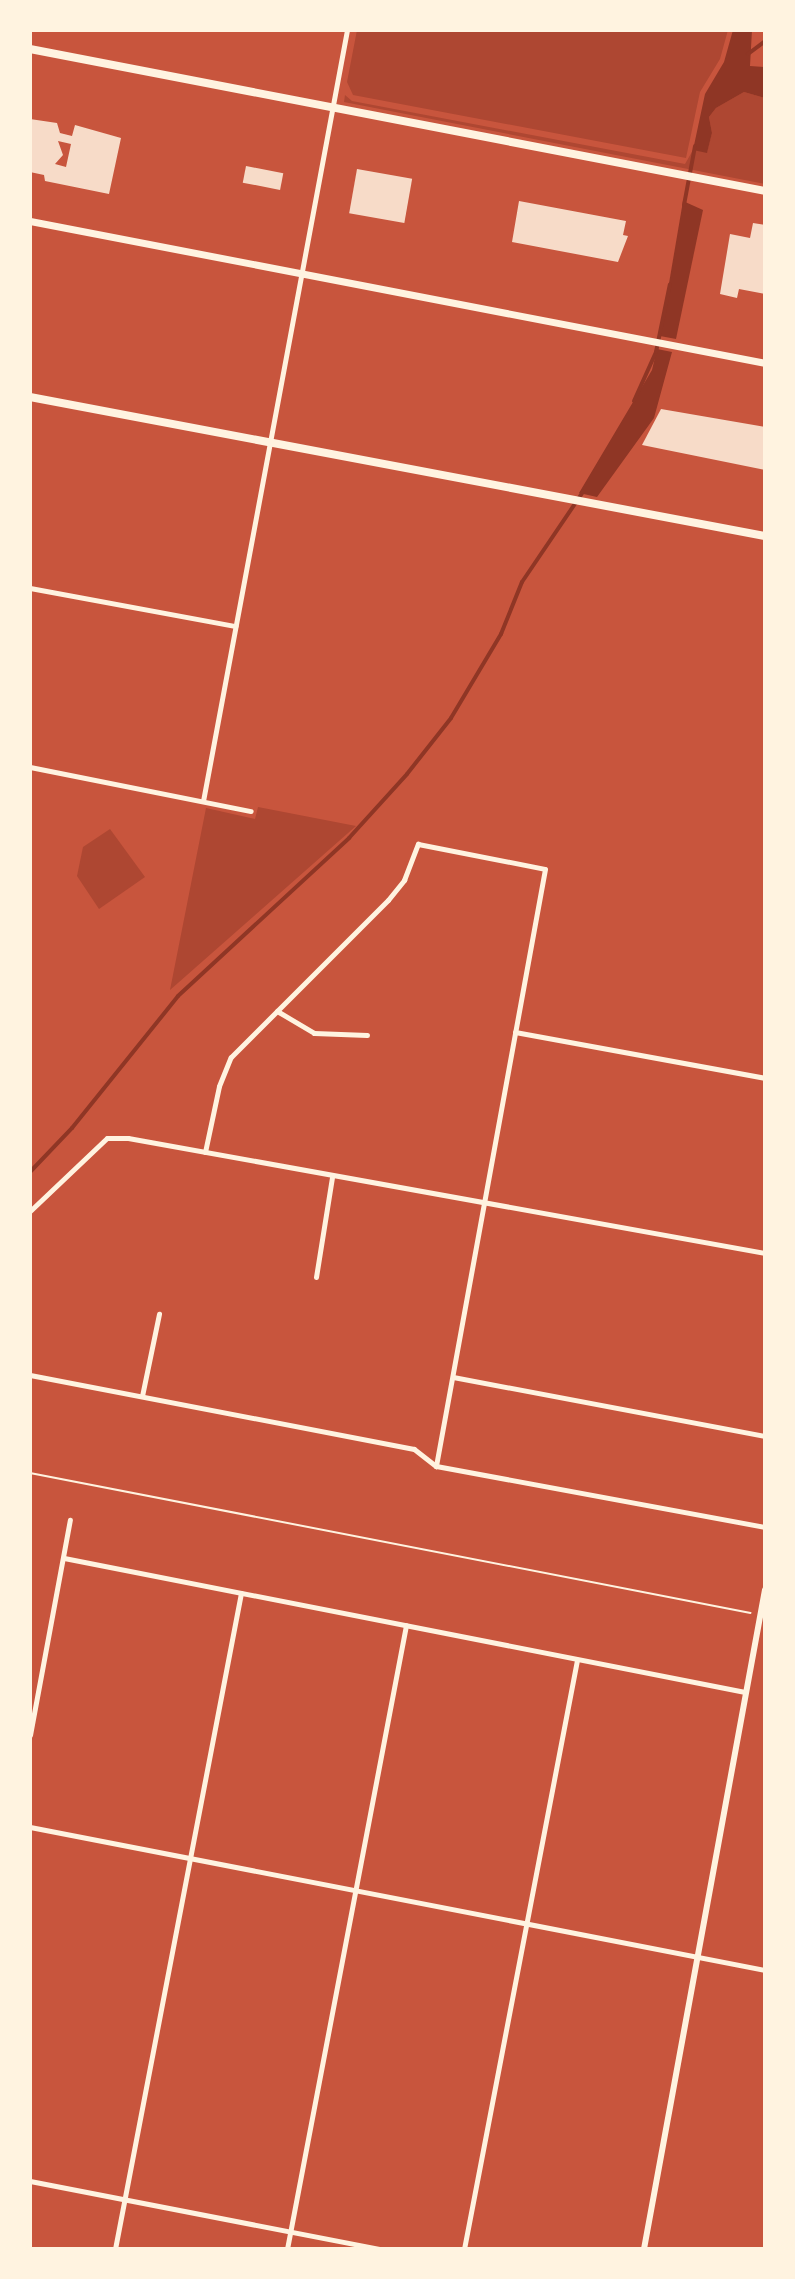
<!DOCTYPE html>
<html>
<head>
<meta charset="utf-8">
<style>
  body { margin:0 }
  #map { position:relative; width:795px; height:2279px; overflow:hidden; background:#c8553d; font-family:Raleway,sans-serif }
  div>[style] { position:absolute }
  .green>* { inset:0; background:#ae4732 }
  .water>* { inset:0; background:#8f3625 }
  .stream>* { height:4px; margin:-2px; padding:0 2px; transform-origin:2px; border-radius:2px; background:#8f3625 }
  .building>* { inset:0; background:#f7dbc8; transform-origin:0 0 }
  .path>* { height:2px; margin:-1px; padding:0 1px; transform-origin:1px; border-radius:1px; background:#fff3e0 }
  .minor>* { height:5px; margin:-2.5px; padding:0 2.5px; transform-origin:2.5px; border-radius:2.5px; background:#fff3e0 }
  .tertiary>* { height:6px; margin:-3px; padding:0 3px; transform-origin:3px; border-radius:3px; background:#fff3e0 }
  .secondary>* { height:7px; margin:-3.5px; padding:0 3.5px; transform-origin:3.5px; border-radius:3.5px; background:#fff3e0 }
  .primary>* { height:8px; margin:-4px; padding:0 4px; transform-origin:4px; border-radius:4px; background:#fff3e0 }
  span { translate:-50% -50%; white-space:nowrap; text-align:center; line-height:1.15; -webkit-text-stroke:8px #fff3e0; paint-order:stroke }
  .frame { position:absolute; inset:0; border:32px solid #fff3e0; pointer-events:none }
</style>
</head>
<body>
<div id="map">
  <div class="green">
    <i style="clip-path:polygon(357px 30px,728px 30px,720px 59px,700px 92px,686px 158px,353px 95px,347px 82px)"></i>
    <i style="clip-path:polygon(744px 92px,765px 98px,765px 184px,344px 102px,345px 95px,352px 101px,685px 164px,693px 150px,707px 152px,712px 133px,709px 117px,716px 108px)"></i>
    <i style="clip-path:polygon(258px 807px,356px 826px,170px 990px,206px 808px,255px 819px)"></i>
    <i style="clip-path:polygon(110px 829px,145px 877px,99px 909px,77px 876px,83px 847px)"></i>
  </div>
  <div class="water">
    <i style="clip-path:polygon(733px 30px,752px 30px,750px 66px,765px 67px,765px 98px,744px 92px,716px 108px,709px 117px,712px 133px,707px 153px,693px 150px,705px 94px,724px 62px)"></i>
    <i style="clip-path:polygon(683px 201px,703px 210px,676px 339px,660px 336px)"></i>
    <i style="clip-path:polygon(657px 349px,672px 352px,654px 418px,597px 497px,579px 493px,652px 370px)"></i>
  </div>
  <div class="stream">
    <i style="left:748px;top:54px;width:21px;rotate:-37deg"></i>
    <i style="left:684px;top:205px;width:60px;rotate:-79.4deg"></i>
    <i style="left:634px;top:401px;width:54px;rotate:-65.8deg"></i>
    <i style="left:656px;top:352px;width:69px;rotate:-78.4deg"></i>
    <i style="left:30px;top:1172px;width:61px;rotate:-46.3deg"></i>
    <i style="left:72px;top:1128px;width:169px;rotate:-51.2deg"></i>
    <i style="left:178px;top:996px;width:233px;rotate:-42.7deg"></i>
    <i style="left:349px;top:838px;width:86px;rotate:-47.8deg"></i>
    <i style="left:407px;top:774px;width:71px;rotate:-51.8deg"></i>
    <i style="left:451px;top:718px;width:98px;rotate:-59.2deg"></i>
    <i style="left:501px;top:634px;width:56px;rotate:-68deg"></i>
    <i style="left:522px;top:582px;width:109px;rotate:-55.9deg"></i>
  </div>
  <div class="building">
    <i style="clip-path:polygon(evenodd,30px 119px,57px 123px,60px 133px,72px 136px,75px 125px,121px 138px,109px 194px,45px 181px,44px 175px,30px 172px,30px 119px,58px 141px,71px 144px,66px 167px,55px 164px,63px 155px,58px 141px)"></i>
    <i style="left:246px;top:166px;width:38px;height:17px;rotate:11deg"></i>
    <i style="left:357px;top:169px;width:56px;height:45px;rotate:10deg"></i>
    <i style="clip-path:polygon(519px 201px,626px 221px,623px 235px,628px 236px,618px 262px,512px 242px)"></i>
    <i style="clip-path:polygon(753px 223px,765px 225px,765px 294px,739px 289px,737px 298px,720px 294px,730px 234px,750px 238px)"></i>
    <i style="clip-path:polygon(661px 409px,765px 427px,765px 470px,642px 445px)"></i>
  </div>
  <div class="path">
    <i style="left:30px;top:1473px;width:734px;rotate:10.99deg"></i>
  </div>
  <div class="minor">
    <i style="left:30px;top:588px;width:209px;rotate:10.5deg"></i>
    <i style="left:30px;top:767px;width:225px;rotate:11.3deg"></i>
    <i style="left:203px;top:801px;width:784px;rotate:-79.42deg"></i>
    <i style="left:277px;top:1011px;width:43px;rotate:30.7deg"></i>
    <i style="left:314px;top:1033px;width:53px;rotate:2.2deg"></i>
    <i style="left:515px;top:1032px;width:254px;rotate:10.4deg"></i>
    <i style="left:205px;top:1152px;width:67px;rotate:-78deg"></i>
    <i style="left:219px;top:1086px;width:31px;rotate:-68deg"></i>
    <i style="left:231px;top:1057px;width:222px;rotate:-45deg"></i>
    <i style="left:388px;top:900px;width:26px;rotate:-51deg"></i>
    <i style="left:404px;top:880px;width:39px;rotate:-69deg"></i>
    <i style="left:418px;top:844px;width:129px;rotate:11.1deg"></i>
    <i style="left:545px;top:869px;width:607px;rotate:100.35deg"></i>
    <i style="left:30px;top:1211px;width:106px;rotate:-43.5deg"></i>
    <i style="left:107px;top:1138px;width:21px"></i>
    <i style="left:128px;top:1138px;width:647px;rotate:10.23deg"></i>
    <i style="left:316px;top:1277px;width:101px;rotate:-80.9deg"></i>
    <i style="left:30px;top:1375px;width:391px;rotate:10.9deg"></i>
    <i style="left:414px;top:1449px;width:28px;rotate:38deg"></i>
    <i style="left:436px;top:1466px;width:335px;rotate:10.5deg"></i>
    <i style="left:453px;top:1377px;width:318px;rotate:10.7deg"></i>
    <i style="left:142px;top:1396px;width:84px;rotate:-78.3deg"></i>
    <i style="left:64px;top:1558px;width:694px;rotate:11.13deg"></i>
    <i style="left:30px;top:1735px;width:219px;rotate:-79.5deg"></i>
    <i style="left:30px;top:1827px;width:749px;rotate:11.01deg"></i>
    <i style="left:30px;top:2181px;width:357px;rotate:11deg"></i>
    <i style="left:115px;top:2249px;width:668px;rotate:-79.13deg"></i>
    <i style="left:287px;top:2249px;width:635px;rotate:-79.2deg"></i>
    <i style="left:464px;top:2249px;width:600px;rotate:-79.14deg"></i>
  </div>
  <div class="tertiary">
    <i style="left:644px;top:2249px;width:670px;rotate:-79.6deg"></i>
  </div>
  <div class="secondary">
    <i style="left:30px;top:221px;width:749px;rotate:10.93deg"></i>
  </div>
  <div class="primary">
    <i style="left:30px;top:49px;width:749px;rotate:10.93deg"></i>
    <i style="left:30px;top:397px;width:748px;rotate:10.71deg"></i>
  </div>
  <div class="frame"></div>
</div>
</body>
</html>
